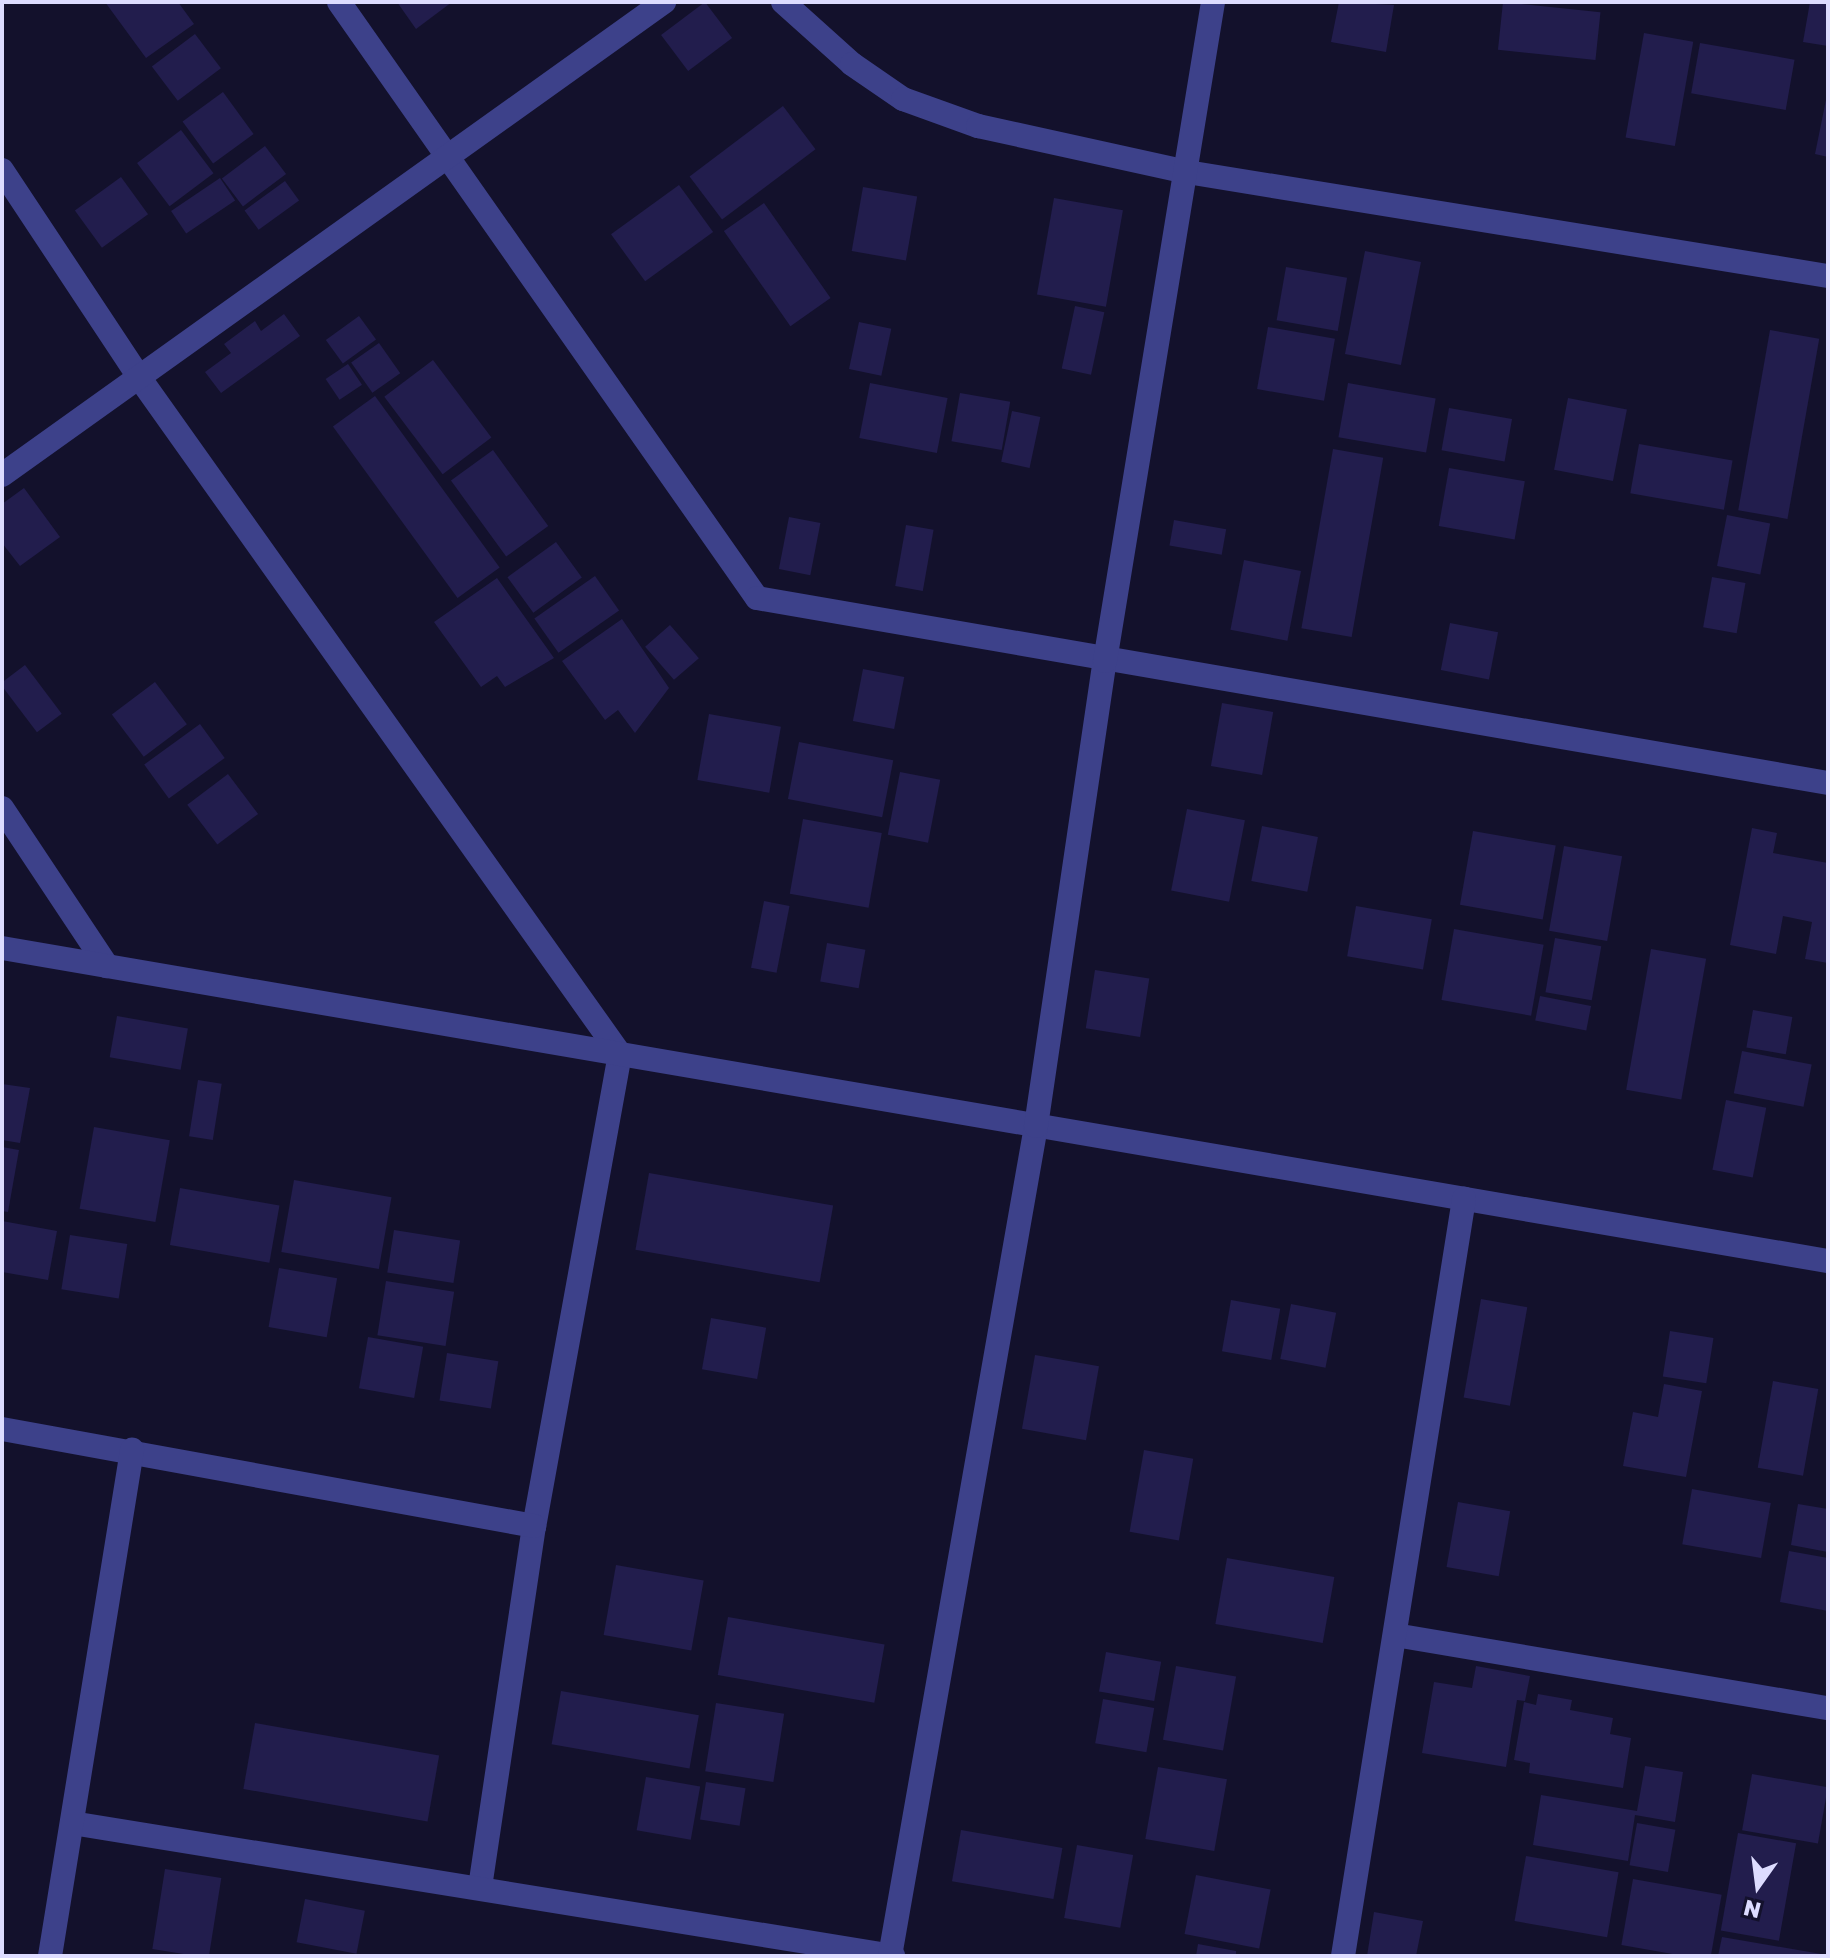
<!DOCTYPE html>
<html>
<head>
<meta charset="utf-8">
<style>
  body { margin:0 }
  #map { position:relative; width:1830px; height:1958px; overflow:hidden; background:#13112c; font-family:"Golos Text",sans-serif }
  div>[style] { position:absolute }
  .building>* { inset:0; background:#221d4d; transform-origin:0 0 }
  .minor>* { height:24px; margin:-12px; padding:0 12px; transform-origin:12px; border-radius:12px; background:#3d418a }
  span { translate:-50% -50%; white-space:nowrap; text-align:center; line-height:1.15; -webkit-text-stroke:8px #13112c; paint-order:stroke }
  .frame { position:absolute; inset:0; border:4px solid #dddcff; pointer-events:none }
  .north { position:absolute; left:1718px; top:1846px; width:80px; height:80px; -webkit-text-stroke:6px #13112c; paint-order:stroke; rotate:194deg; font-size:22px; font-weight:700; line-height:32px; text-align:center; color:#dddcff }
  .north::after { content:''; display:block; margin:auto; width:28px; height:36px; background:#dddcff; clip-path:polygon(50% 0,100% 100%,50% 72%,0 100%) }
</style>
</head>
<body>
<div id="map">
  <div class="building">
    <i style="clip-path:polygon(105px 2px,178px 2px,194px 24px,146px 58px)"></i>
    <i style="clip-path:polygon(397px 2px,452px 2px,416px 29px)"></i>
    <i style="left:705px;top:2px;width:45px;height:55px;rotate:53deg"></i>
    <i style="clip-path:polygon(1339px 2px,1394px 5px,1386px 52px,1331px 42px)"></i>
    <i style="left:1503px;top:2px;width:98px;height:48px;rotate:6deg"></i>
    <i style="clip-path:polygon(1810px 2px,1828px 2px,1828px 46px,1803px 42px)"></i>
    <i style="left:1644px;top:33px;width:50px;height:106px;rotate:10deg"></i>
    <i style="left:195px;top:34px;width:43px;height:54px;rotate:53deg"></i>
    <i style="left:1700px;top:43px;width:96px;height:51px;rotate:10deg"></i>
    <i style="clip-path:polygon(1828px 90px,1828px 157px,1815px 154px)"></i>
    <i style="left:223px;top:92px;width:52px;height:50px;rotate:54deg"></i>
    <i style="left:783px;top:106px;width:54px;height:117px;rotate:53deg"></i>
    <i style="left:181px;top:130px;width:54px;height:55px;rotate:53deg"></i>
    <i style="left:265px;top:146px;width:35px;height:54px;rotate:53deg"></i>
    <i style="left:121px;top:177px;width:46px;height:57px;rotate:54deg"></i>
    <i style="left:220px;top:178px;width:27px;height:59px;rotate:56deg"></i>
    <i style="left:285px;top:181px;width:24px;height:50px;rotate:54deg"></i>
    <i style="left:679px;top:185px;width:58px;height:84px;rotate:54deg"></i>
    <i style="left:863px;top:187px;width:55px;height:65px;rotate:10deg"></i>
    <i style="left:1054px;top:198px;width:70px;height:98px;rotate:10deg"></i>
    <i style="left:764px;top:203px;width:116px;height:49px;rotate:55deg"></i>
    <i style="left:1365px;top:251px;width:57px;height:105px;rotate:11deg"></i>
    <i style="left:1286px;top:267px;width:62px;height:54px;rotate:10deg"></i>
    <i style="left:1075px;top:306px;width:30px;height:64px;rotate:12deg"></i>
    <i style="clip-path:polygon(284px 314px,300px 336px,221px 393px,205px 372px,231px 353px,224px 344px,255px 321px,261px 331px)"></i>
    <i style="left:359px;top:316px;width:29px;height:41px;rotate:54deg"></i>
    <i style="left:859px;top:322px;width:33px;height:48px;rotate:12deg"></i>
    <i style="left:1268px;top:327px;width:68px;height:63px;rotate:10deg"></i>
    <i style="left:1770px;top:330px;width:50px;height:183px;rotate:10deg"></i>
    <i style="left:379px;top:343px;width:37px;height:34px;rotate:55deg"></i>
    <i style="left:433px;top:360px;width:97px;height:61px;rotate:53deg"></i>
    <i style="left:348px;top:364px;width:25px;height:27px;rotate:56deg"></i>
    <i style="left:870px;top:383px;width:79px;height:56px;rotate:11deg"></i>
    <i style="left:1348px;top:383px;width:89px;height:55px;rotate:10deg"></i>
    <i style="left:960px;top:393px;width:51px;height:49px;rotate:10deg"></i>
    <i style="left:375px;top:396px;width:212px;height:52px;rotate:54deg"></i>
    <i style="left:1568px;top:398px;width:60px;height:73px;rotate:11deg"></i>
    <i style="left:1449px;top:408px;width:64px;height:43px;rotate:10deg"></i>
    <i style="left:1012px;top:411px;width:29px;height:52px;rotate:12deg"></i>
    <i style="left:1639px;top:444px;width:95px;height:50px;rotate:10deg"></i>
    <i style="left:1333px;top:449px;width:51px;height:182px;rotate:10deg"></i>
    <i style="left:493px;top:450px;width:94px;height:52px;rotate:54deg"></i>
    <i style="left:1449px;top:468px;width:77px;height:59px;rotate:10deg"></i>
    <i style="clip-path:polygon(24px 488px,60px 537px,20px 566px,2px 543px,2px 504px)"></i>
    <i style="left:1727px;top:515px;width:44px;height:52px;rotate:11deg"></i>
    <i style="left:789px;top:517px;width:32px;height:53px;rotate:11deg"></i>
    <i style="left:1174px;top:520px;width:53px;height:26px;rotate:10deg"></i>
    <i style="left:906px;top:525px;width:28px;height:62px;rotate:10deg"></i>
    <i style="left:556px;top:542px;width:44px;height:60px;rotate:54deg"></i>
    <i style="left:1244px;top:560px;width:58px;height:71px;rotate:11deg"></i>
    <i style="left:595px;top:576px;width:42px;height:74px;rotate:55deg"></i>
    <i style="left:1712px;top:577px;width:34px;height:51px;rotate:10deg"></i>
    <i style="clip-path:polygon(497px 578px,554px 658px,505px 687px,497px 676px,481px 687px,434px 622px)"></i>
    <i style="clip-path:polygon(622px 619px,669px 688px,635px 733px,618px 710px,605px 720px,562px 661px)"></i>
    <i style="left:1450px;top:623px;width:49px;height:48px;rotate:11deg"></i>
    <i style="left:670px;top:625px;width:44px;height:33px;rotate:49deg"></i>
    <i style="left:25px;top:665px;width:61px;height:31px;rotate:53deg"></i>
    <i style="left:863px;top:669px;width:42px;height:53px;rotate:11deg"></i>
    <i style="left:155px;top:682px;width:53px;height:54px;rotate:53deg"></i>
    <i style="left:1222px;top:703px;width:52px;height:64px;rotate:10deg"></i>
    <i style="left:709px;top:714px;width:73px;height:67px;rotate:10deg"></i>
    <i style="left:200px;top:724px;width:42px;height:69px;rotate:54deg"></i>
    <i style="left:799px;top:742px;width:96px;height:58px;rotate:11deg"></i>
    <i style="left:900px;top:772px;width:41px;height:64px;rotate:11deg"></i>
    <i style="left:228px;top:774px;width:50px;height:51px;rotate:53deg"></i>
    <i style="left:1187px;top:809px;width:59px;height:83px;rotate:11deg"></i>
    <i style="left:803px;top:819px;width:80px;height:76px;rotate:10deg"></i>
    <i style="left:1262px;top:826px;width:57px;height:56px;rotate:11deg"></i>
    <i style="clip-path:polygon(1752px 828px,1777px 833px,1773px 853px,1828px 863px,1828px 963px,1805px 959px,1812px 922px,1783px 916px,1776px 954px,1730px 945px)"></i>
    <i style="left:1473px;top:831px;width:84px;height:75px;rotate:10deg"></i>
    <i style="left:1564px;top:846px;width:59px;height:86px;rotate:10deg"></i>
    <i style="left:764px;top:901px;width:26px;height:68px;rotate:11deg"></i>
    <i style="left:1356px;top:906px;width:77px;height:51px;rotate:10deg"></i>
    <i style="left:1454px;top:929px;width:91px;height:72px;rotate:10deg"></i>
    <i style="left:1555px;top:938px;width:47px;height:55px;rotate:10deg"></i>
    <i style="left:827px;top:943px;width:39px;height:39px;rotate:10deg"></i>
    <i style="left:1651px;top:949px;width:56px;height:143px;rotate:10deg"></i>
    <i style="left:1095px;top:970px;width:55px;height:59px;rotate:9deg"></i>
    <i style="left:1540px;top:996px;width:52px;height:25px;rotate:11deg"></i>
    <i style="left:1753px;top:1010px;width:40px;height:38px;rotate:10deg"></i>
    <i style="left:117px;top:1016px;width:72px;height:42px;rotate:10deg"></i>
    <i style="left:1742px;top:1051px;width:71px;height:43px;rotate:11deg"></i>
    <i style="left:198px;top:1080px;width:24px;height:57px;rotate:9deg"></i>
    <i style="clip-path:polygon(2px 1084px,30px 1088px,20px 1143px,2px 1140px)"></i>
    <i style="left:1726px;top:1100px;width:41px;height:71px;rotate:11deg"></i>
    <i style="left:94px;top:1127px;width:77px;height:83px;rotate:10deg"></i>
    <i style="clip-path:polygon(2px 1147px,19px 1150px,8px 1212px,2px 1211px)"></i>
    <i style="left:649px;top:1173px;width:187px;height:78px;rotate:10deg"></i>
    <i style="left:294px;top:1180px;width:99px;height:73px;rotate:10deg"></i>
    <i style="left:180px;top:1188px;width:101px;height:58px;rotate:10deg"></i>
    <i style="clip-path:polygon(2px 1221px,57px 1231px,48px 1280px,2px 1272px)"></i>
    <i style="left:394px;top:1230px;width:67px;height:43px;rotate:9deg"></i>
    <i style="left:70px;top:1235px;width:58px;height:55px;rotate:9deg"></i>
    <i style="left:279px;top:1268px;width:59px;height:60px;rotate:10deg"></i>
    <i style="left:386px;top:1281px;width:69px;height:55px;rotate:9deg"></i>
    <i style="left:1481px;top:1299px;width:47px;height:100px;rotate:10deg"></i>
    <i style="left:1231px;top:1300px;width:50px;height:52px;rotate:10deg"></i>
    <i style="left:1291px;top:1304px;width:46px;height:56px;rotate:11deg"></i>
    <i style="left:711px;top:1318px;width:56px;height:52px;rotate:10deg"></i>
    <i style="left:1670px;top:1331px;width:44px;height:46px;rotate:9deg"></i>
    <i style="left:368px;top:1337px;width:56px;height:52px;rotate:10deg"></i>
    <i style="left:447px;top:1353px;width:52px;height:48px;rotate:9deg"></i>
    <i style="left:1035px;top:1355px;width:65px;height:75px;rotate:10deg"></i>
    <i style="left:1773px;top:1381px;width:46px;height:88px;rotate:10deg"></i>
    <i style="clip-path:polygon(1664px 1384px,1702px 1391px,1686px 1477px,1623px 1466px,1633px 1412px,1658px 1417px)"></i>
    <i style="left:1144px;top:1450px;width:50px;height:83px;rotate:10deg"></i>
    <i style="left:1692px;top:1489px;width:80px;height:56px;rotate:10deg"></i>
    <i style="left:1458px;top:1502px;width:53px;height:66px;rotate:10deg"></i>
    <i style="clip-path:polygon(1798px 1504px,1828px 1509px,1828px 1552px,1791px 1545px)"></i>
    <i style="clip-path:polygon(1789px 1551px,1828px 1558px,1828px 1611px,1780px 1602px)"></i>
    <i style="left:1227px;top:1558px;width:109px;height:67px;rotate:10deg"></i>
    <i style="left:616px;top:1565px;width:89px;height:71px;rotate:10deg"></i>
    <i style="left:728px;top:1617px;width:159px;height:59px;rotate:10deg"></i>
    <i style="left:1106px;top:1652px;width:56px;height:40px;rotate:10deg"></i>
    <i style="left:1176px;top:1666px;width:61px;height:75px;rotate:10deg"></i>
    <i style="clip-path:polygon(1476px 1666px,1530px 1676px,1525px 1701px,1517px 1700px,1506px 1767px,1422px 1753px,1434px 1682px,1472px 1688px)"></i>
    <i style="left:561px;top:1691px;width:140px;height:54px;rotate:10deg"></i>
    <i style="clip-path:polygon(1538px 1694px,1572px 1700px,1570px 1710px,1613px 1718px,1610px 1734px,1631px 1738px,1623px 1788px,1529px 1773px,1530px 1763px,1514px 1760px,1524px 1702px,1536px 1705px)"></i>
    <i style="left:1103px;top:1699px;width:52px;height:45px;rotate:10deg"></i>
    <i style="left:716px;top:1703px;width:69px;height:69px;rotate:9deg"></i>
    <i style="left:255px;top:1723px;width:187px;height:67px;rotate:10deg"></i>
    <i style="clip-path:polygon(1645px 1766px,1683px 1772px,1675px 1822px,1635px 1815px,1628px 1861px,1533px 1845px,1541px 1795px,1637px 1811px)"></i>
    <i style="left:1158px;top:1767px;width:70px;height:73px;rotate:10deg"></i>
    <i style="left:1752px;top:1774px;width:77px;height:57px;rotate:10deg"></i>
    <i style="left:646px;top:1777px;width:55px;height:54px;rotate:10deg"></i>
    <i style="left:706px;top:1782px;width:40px;height:38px;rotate:9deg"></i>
    <i style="left:1637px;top:1823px;width:39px;height:43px;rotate:10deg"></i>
    <i style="left:961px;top:1830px;width:103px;height:52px;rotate:10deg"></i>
    <i style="left:1738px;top:1833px;width:59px;height:99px;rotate:10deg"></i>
    <i style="left:1077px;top:1845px;width:57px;height:74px;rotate:10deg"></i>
    <i style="left:1526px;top:1856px;width:94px;height:66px;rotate:10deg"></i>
    <i style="left:165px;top:1869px;width:57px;height:81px;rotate:9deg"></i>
    <i style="left:1196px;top:1875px;width:76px;height:60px;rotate:11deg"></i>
    <i style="left:1633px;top:1879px;width:90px;height:67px;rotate:10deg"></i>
    <i style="left:305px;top:1899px;width:61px;height:44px;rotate:11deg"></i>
    <i style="clip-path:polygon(1374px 1912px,1423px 1921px,1416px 1956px,1367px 1956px)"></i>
    <i style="clip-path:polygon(1722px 1937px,1821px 1954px,1821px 1956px,1718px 1956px)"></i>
    <i style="clip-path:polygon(1198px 1944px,1236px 1951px,1236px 1956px,1196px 1956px)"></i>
  </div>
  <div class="minor">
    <i style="left:339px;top:2px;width:728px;rotate:54.96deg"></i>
    <i style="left:757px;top:598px;width:1087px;rotate:9.8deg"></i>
    <i style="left:783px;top:2px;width:93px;rotate:41.9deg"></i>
    <i style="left:852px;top:64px;width:62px;rotate:34.5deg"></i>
    <i style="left:903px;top:99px;width:80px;rotate:19.8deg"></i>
    <i style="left:978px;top:126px;width:214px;rotate:12.4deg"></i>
    <i style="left:1187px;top:172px;width:649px;rotate:9.22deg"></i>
    <i style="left:2px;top:170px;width:252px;rotate:56.5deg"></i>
    <i style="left:141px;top:380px;width:827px;rotate:54.6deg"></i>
    <i style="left:620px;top:1054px;width:480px;rotate:100.3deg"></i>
    <i style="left:534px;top:1526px;width:364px;rotate:98.5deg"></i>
    <i style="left:2px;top:475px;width:814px;rotate:-35.55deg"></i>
    <i style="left:2px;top:808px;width:190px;rotate:56.4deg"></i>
    <i style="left:2px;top:948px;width:1853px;rotate:9.73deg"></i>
    <i style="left:2px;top:1429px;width:541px;rotate:10.33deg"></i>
    <i style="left:1395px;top:1635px;width:439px;rotate:9.6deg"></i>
    <i style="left:72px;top:1823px;width:832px;rotate:9.2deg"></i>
    <i style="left:50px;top:1956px;width:513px;rotate:-80.79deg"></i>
    <i style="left:890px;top:1956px;width:843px;rotate:-80.02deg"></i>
    <i style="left:1036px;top:1126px;width:470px;rotate:-81.6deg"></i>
    <i style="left:1105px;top:661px;width:668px;rotate:-80.69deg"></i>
    <i style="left:1343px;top:1956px;width:767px;rotate:-80.92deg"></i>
  </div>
  <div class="frame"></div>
  <div class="north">N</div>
</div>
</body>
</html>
